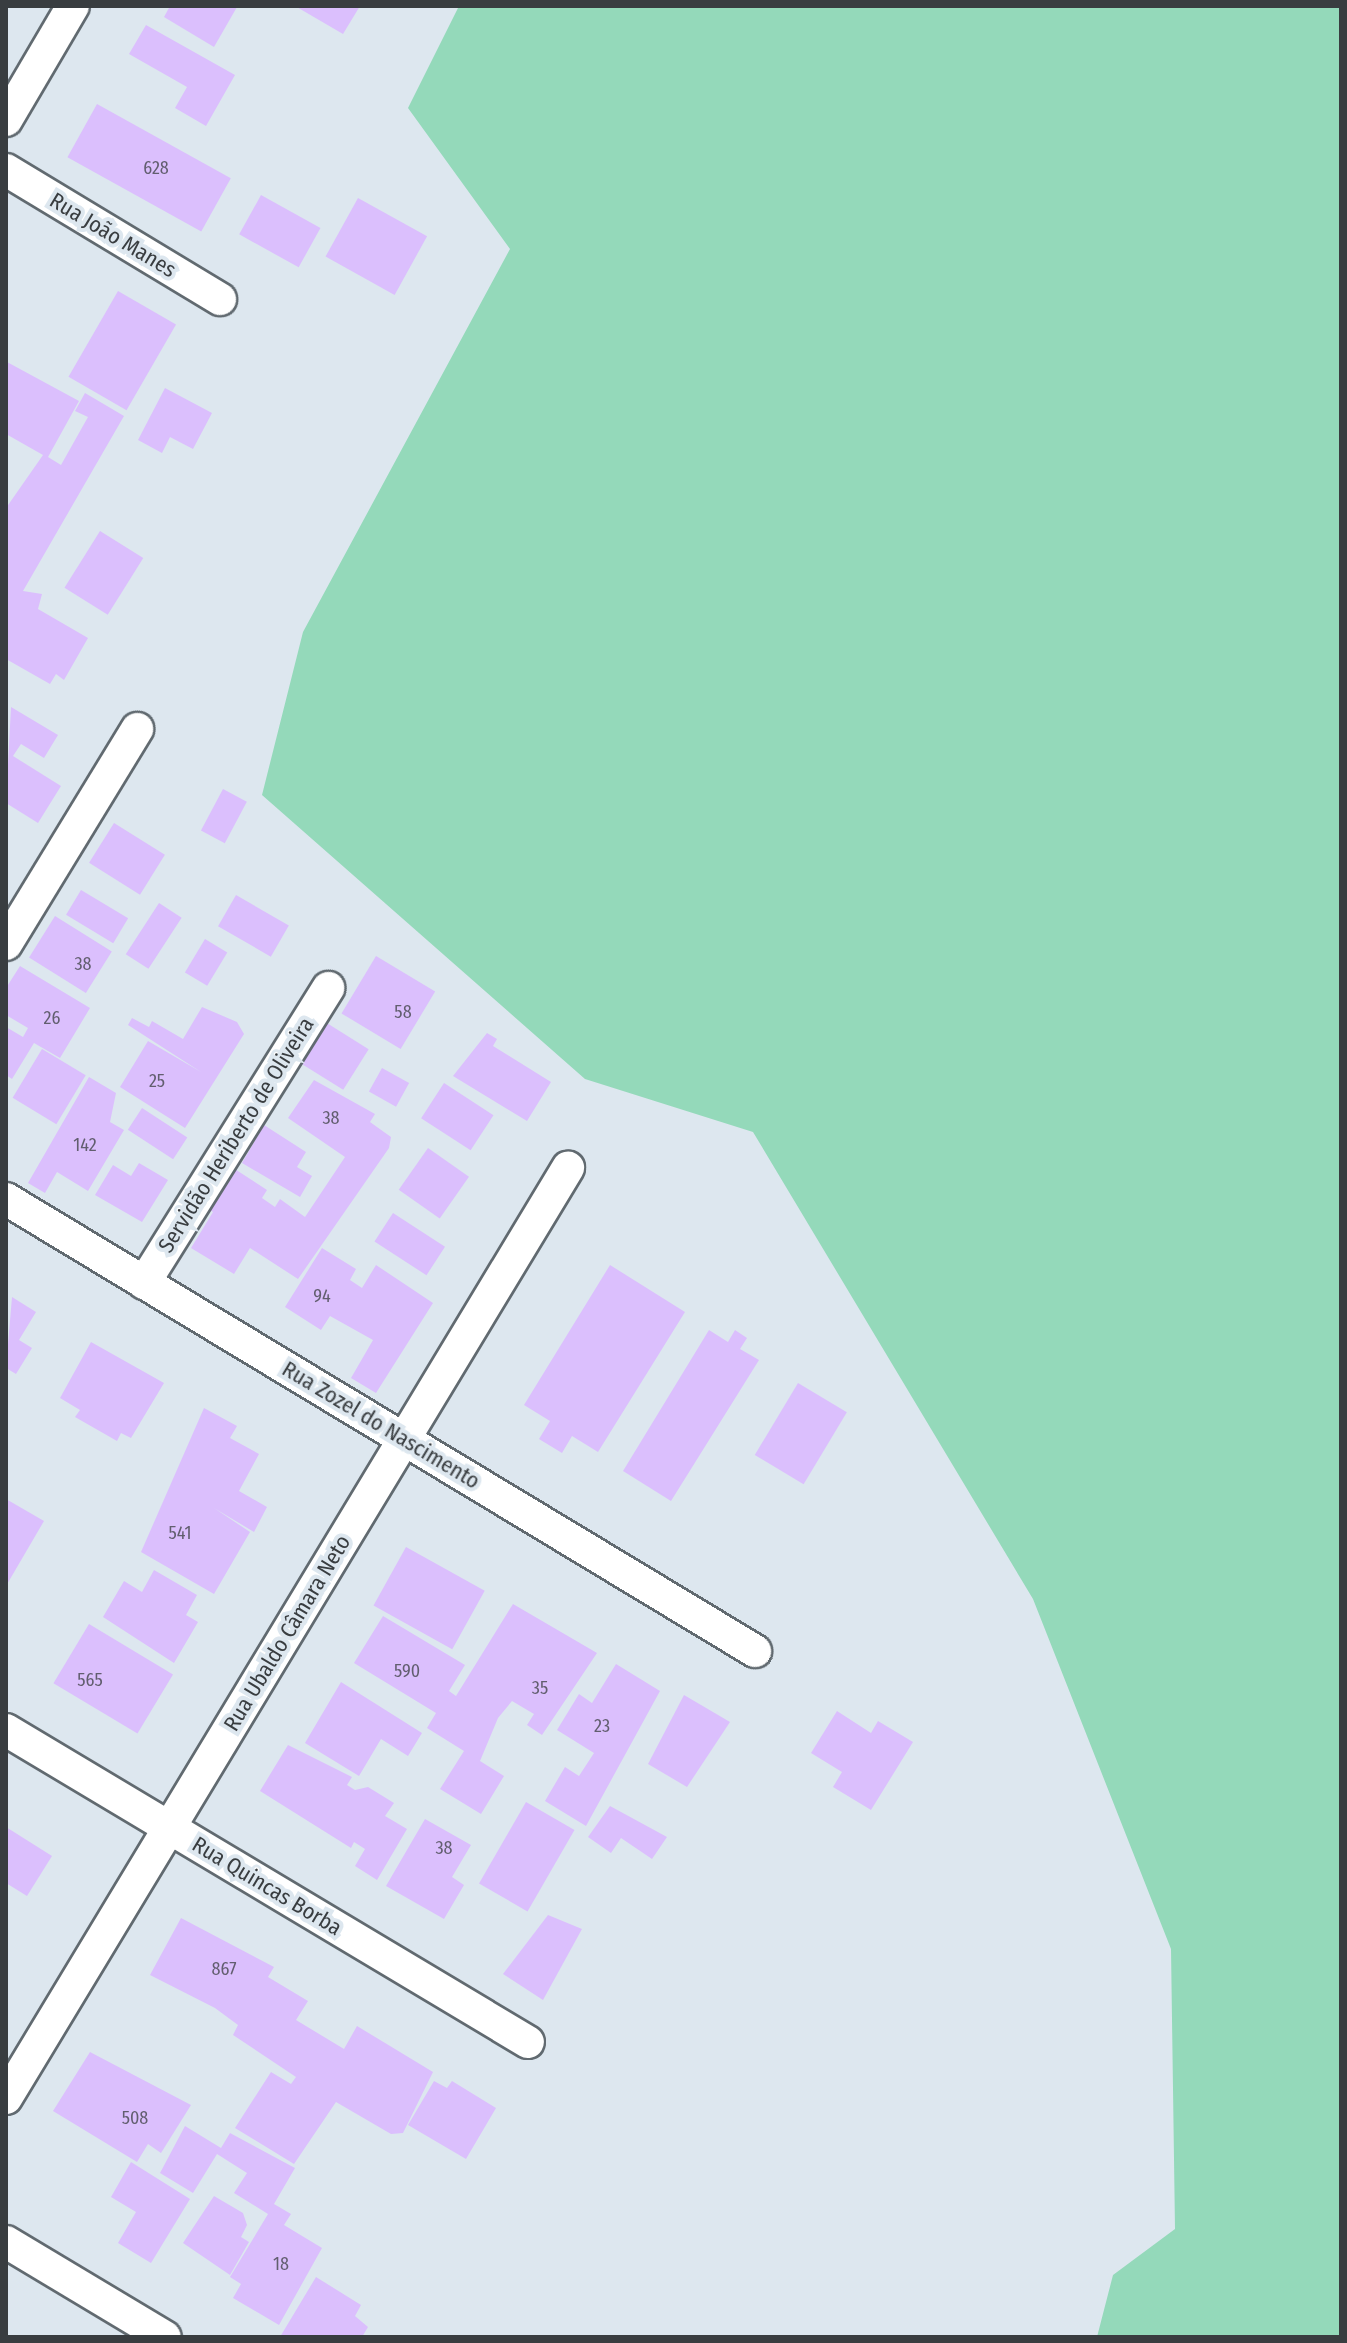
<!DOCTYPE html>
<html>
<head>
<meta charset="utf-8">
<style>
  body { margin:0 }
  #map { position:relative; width:1347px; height:2343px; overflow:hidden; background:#dde7ef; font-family:"Fira Sans Condensed",sans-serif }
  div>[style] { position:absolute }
  .green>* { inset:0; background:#94d9ba }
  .building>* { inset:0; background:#dbbffd; transform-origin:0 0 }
  .roads { filter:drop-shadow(2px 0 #616a70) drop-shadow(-2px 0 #616a70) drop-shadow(0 2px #616a70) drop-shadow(0 -2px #616a70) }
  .minor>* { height:32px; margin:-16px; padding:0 16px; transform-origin:16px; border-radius:16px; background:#fff }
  span { translate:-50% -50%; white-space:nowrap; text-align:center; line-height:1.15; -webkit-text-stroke:8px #dde7ef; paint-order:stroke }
  .number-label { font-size:18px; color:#625e6f }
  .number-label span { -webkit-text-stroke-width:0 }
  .street-label { font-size:22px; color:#393d40 }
  .frame { position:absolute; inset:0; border:8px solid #393d40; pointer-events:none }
</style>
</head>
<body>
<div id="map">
  <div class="green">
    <i style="clip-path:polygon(459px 6px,1341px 6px,1341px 2337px,1097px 2337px,1113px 2275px,1175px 2229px,1171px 1949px,1033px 1599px,753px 1132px,585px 1079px,262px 795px,303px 632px,510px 249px,408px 108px)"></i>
  </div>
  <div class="building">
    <i style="clip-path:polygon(170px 6px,235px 6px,237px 7px,214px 47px,164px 17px)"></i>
    <i style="clip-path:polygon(295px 6px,360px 6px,343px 34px)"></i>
    <i style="clip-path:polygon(146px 25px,235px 75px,206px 126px,175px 108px,187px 87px,129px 54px)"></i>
    <i style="left:97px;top:104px;width:153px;height:61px;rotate:29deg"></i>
    <i style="left:261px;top:195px;width:68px;height:45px;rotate:29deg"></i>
    <i style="left:358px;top:198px;width:79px;height:67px;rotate:29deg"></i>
    <i style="left:118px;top:291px;width:67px;height:99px;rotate:30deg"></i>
    <i style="clip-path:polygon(7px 362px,79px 401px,48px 457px,61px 465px,88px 417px,75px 411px,85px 393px,124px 416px,23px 591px,42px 594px,38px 609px,88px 638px,64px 680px,56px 674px,50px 684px,6px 659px,6px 508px,43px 455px,6px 434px)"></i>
    <i style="clip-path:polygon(165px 388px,212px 413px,193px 449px,170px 437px,162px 453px,138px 440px)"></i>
    <i style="left:100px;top:531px;width:51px;height:67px;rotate:32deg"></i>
    <i style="clip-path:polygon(11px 707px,58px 735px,44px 758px,21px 744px,13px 756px,61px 786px,38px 823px,6px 803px)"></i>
    <i style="left:223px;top:789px;width:27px;height:47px;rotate:28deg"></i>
    <i style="left:114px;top:823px;width:60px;height:47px;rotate:32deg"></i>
    <i style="left:81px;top:890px;width:55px;height:29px;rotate:31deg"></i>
    <i style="left:236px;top:895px;width:61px;height:36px;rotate:30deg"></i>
    <i style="left:159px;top:903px;width:27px;height:61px;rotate:33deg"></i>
    <i style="left:55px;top:916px;width:67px;height:49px;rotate:32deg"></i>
    <i style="left:205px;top:939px;width:26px;height:39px;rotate:31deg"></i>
    <i style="left:376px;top:956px;width:69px;height:67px;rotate:31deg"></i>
    <i style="clip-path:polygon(20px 966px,90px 1008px,60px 1058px,34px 1043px,12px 1079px,6px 1075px,6px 1027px,23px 1037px,28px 1028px,6px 1015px,6px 988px)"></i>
    <i style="clip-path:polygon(202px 1007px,237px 1022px,244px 1034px,185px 1128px,120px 1087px,148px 1041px,201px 1072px,128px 1025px,132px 1018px,149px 1027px,152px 1021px,183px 1039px)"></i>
    <i style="left:322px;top:1020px;width:55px;height:48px;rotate:32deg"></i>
    <i style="clip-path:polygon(487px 1033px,497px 1039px,493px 1046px,551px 1082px,527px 1121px,453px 1076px)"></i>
    <i style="left:42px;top:1049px;width:51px;height:57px;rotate:31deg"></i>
    <i style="left:382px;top:1068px;width:31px;height:27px;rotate:29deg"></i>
    <i style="clip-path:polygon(89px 1077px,116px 1093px,110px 1122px,124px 1130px,88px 1191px,57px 1172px,45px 1193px,28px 1183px)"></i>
    <i style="clip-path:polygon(314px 1080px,375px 1114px,370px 1122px,391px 1137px,389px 1148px,298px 1279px,250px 1248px,234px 1274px,191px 1248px,213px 1212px,202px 1205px,227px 1164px,267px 1190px,262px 1198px,275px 1207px,280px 1199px,305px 1217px,345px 1157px,288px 1118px)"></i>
    <i style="left:444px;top:1083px;width:59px;height:42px;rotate:33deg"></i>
    <i style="left:142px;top:1108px;width:54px;height:26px;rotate:33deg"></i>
    <i style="clip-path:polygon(264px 1125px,306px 1152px,297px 1167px,312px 1176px,300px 1197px,242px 1163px)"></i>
    <i style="left:428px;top:1148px;width:50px;height:51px;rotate:35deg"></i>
    <i style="clip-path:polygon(139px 1163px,168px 1180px,142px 1222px,95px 1195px,113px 1165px,131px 1176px)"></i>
    <i style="left:393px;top:1213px;width:62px;height:34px;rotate:33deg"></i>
    <i style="clip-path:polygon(322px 1248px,356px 1269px,350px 1280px,362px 1288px,376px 1265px,433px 1303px,376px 1393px,351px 1378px,373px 1340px,330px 1316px,321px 1330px,285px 1307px)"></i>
    <i style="clip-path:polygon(610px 1265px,685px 1312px,598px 1452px,572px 1436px,562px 1453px,539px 1439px,550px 1421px,524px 1405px)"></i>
    <i style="clip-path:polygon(12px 1297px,36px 1312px,19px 1340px,32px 1348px,16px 1374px,6px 1368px)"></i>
    <i style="clip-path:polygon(709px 1330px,728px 1342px,735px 1330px,747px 1338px,740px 1349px,759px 1360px,671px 1501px,623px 1471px)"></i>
    <i style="clip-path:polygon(91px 1342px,164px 1383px,131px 1438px,121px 1433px,117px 1441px,75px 1417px,80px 1410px,60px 1398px)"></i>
    <i style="left:798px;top:1383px;width:57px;height:84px;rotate:31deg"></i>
    <i style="clip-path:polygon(204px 1408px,237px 1426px,230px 1438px,259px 1454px,239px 1491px,267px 1507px,254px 1532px,214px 1508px,250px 1532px,214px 1594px,141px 1552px)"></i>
    <i style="clip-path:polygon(6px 1499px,44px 1521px,6px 1586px)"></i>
    <i style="left:406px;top:1547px;width:90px;height:67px;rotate:29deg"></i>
    <i style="clip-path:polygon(154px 1570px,197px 1595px,186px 1615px,198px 1622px,174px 1663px,103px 1617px,124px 1581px,142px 1592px)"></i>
    <i style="clip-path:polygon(513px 1604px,597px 1653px,542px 1735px,527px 1725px,534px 1714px,512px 1701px,498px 1718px,480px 1761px,504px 1776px,481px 1814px,440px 1789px,464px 1751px,427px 1728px,436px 1713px,354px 1663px,383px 1616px,465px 1665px,449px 1691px,456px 1696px)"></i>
    <i style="left:89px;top:1624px;width:98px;height:69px;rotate:31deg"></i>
    <i style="clip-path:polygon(616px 1664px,660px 1691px,586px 1826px,545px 1801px,565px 1767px,579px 1776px,594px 1753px,557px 1730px,579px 1694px,592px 1703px)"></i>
    <i style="clip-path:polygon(341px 1682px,422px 1733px,408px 1756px,381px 1739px,359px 1776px,305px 1743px)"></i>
    <i style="clip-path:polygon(684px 1695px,730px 1722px,687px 1787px,648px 1764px)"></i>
    <i style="clip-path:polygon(837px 1711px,871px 1733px,878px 1721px,913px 1742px,871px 1810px,833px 1787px,842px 1772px,811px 1753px)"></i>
    <i style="clip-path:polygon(288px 1745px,352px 1777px,347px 1785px,355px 1790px,368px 1787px,394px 1803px,385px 1816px,407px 1829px,377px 1880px,355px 1866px,365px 1849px,354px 1842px,351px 1848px,260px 1791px)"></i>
    <i style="left:526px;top:1802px;width:56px;height:94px;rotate:30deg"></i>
    <i style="clip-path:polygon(610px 1806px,667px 1837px,652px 1859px,621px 1838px,611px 1853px,588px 1837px)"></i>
    <i style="clip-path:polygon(425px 1819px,471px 1845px,452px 1877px,464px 1885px,444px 1919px,386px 1886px)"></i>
    <i style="clip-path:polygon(6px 1827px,52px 1856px,27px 1896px,6px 1883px)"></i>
    <i style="clip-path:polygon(548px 1915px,582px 1929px,543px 2000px,503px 1974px)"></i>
    <i style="clip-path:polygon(181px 1918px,274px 1967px,268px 1977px,308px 2001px,296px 2020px,344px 2049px,357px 2026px,433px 2072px,403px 2133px,391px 2134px,336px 2102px,294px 2164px,235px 2128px,271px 2072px,291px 2084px,296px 2077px,233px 2035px,238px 2025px,215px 2008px,150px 1975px)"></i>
    <i style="clip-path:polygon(90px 2052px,191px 2105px,161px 2153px,148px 2144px,137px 2162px,53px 2111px)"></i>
    <i style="clip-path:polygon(434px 2081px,447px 2088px,452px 2081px,496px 2108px,466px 2159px,408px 2125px)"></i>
    <i style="clip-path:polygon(185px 2126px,221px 2148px,230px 2133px,295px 2168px,274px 2204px,291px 2214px,284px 2225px,322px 2248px,279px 2325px,233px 2298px,241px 2284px,230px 2277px,268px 2214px,234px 2193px,247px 2173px,217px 2154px,193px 2193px,160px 2173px)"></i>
    <i style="clip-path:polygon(131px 2162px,190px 2199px,151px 2263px,118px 2243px,136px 2212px,111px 2197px)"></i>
    <i style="clip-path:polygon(214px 2196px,243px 2213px,247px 2225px,241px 2237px,249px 2242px,230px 2275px,183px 2243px)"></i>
    <i style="clip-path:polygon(316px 2277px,361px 2305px,355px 2316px,368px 2327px,362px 2337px,280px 2337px)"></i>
  </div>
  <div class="roads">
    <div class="minor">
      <i style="left:6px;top:120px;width:132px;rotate:-59.6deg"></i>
      <i style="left:6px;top:170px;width:250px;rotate:31.1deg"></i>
      <i style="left:6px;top:944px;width:252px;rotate:-58.6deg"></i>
      <i style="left:6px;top:1199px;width:875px;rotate:31.11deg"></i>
      <i style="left:144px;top:1283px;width:348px;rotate:-58deg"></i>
      <i style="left:6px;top:1730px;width:608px;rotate:30.87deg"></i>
      <i style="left:6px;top:2098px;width:1087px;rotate:-58.86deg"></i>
      <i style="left:6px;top:2242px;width:185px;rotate:30.9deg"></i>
    </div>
  </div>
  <div class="number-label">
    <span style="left:156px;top:168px">628</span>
    <span style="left:83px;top:964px">38</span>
    <span style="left:403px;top:1012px">58</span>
    <span style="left:52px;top:1018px">26</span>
    <span style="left:157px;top:1081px">25</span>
    <span style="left:331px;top:1118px">38</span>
    <span style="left:85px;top:1145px">142</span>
    <span style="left:322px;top:1296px">94</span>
    <span style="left:180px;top:1533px">541</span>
    <span style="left:407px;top:1671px">590</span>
    <span style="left:90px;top:1680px">565</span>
    <span style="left:540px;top:1688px">35</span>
    <span style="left:602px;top:1726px">23</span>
    <span style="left:444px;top:1848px">38</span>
    <span style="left:224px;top:1969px">867</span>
    <span style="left:135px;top:2118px">508</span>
    <span style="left:281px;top:2264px">18</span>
  </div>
  <div class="street-label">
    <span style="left:113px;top:235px;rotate:31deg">Rua João Manes</span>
    <span style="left:236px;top:1135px;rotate:-58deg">Servidão Heriberto de Oliveira</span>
    <span style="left:381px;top:1425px;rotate:31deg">Rua Zozel do Nascimento</span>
    <span style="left:287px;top:1633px;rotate:-59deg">Rua Ubaldo Câmara Neto</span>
    <span style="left:267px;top:1886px;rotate:31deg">Rua Quincas Borba</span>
  </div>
  <div class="frame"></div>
</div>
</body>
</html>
